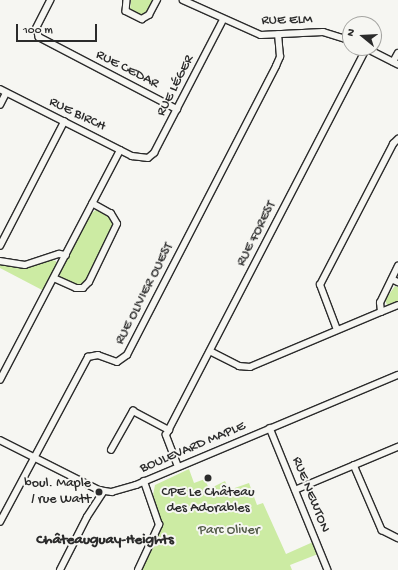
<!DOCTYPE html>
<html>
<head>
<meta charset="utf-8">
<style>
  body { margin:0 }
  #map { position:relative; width:398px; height:570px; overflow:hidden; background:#f6f6f2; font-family:"Gochi Hand",sans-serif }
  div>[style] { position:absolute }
  .green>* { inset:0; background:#cceba3 }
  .roads { filter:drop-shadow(1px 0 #2b2b2b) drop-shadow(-1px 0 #2b2b2b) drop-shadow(0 1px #2b2b2b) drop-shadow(0 -1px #2b2b2b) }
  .minor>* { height:5.5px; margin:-2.75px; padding:0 2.75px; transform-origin:2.75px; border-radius:2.75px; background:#f6f6f2 }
  .dots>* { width:11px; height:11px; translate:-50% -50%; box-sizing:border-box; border:2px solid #f6f6f2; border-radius:50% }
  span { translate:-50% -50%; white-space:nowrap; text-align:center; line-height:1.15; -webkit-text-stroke:4px #f6f6f2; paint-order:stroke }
  .street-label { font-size:14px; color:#2b2b2b }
  .poi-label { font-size:14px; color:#2b2b2b }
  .right { translate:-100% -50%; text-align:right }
  .park-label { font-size:14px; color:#535b49 }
  .neighbourhood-label { font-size:15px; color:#2b2b2b; font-weight:700 }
  .north { position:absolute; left:342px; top:16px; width:40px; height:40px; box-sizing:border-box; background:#f6f6f2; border:1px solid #a5a5a2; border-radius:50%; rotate:288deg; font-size:11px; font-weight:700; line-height:16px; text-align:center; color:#2b2b2b }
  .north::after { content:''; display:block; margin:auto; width:14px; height:18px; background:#2b2b2b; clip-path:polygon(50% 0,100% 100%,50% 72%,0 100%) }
  .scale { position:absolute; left:16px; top:24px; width:81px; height:18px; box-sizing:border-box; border:2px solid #2b2b2b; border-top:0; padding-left:5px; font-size:12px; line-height:14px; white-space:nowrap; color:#2b2b2b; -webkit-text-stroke:3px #f6f6f2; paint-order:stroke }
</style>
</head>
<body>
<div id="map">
  <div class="green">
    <i style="clip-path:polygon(131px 0,154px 0,147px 14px,142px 16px,130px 10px)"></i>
    <i style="clip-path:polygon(96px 210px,112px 219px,113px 230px,86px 281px,80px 285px,74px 284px,60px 277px,60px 272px,90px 214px)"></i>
    <i style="clip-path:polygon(51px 260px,56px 261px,57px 265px,44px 291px,0 268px,0 263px,18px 268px)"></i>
    <i style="clip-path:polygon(395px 286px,398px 287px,398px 301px,387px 305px,385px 300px)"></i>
    <i style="clip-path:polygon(189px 469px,194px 483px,205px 479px,209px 489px,225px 481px,229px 490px,249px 483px,257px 505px,263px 503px,286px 554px,313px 542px,318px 554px,290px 565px,292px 570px,141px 570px,162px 526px,153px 495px,155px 485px)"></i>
  </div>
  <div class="roads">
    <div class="minor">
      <i style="left:51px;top:0;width:31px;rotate:117deg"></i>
      <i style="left:37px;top:28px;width:9px;rotate:77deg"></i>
      <i style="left:39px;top:37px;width:156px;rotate:27.6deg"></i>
      <i style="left:127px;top:0;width:11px;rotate:95deg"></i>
      <i style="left:126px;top:11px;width:18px;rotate:27deg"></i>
      <i style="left:142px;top:19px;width:8px;rotate:-30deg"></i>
      <i style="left:149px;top:15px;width:17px;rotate:-62deg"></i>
      <i style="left:183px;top:0;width:85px;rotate:24.2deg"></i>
      <i style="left:261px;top:35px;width:62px;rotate:-2.8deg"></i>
      <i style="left:323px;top:32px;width:28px;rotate:17deg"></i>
      <i style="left:366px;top:48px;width:36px;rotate:27deg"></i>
      <i style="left:393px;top:62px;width:10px;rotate:-61deg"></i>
      <i style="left:0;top:89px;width:148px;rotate:26.9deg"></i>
      <i style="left:132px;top:156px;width:16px;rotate:7deg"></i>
      <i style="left:148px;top:158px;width:8px;rotate:-40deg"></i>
      <i style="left:154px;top:153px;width:150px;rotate:-62.6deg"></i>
      <i style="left:0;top:105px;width:13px;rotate:-63deg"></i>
      <i style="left:0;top:246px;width:140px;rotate:-62.7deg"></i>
      <i style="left:0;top:261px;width:25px;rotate:9deg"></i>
      <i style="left:25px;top:265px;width:36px;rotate:-18deg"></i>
      <i style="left:59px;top:254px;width:7px;rotate:8deg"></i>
      <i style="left:54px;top:278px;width:24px;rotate:24deg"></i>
      <i style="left:76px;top:288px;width:7px"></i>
      <i style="left:83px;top:288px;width:8px;rotate:-45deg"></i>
      <i style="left:89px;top:282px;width:64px;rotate:-64.2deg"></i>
      <i style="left:117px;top:224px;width:12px;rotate:-121deg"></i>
      <i style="left:111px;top:214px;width:21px;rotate:-151deg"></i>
      <i style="left:392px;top:279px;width:7px;rotate:27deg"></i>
      <i style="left:381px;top:312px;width:18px;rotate:-22deg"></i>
      <i style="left:337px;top:330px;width:48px;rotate:-110.7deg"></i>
      <i style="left:320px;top:285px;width:159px;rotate:-62.6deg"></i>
      <i style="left:393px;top:144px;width:7px;rotate:-45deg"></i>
      <i style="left:210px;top:351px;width:33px;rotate:27deg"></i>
      <i style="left:239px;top:366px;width:11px;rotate:5deg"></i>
      <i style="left:250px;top:367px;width:142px;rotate:-22.8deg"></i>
      <i style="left:381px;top:312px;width:9px;rotate:-96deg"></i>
      <i style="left:380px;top:303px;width:41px;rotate:-64.1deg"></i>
      <i style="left:0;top:380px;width:259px;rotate:-62.4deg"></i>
      <i style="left:270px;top:428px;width:153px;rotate:67.8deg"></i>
      <i style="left:0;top:440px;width:111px;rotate:26.8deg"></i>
      <i style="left:99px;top:490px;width:13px;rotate:9deg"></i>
      <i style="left:112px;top:492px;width:25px;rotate:-16deg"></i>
      <i style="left:136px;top:485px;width:284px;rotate:-22.8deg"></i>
      <i style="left:111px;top:450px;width:45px;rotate:-60.6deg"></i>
      <i style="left:133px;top:411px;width:41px;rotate:27.8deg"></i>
      <i style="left:354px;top:465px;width:71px;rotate:66.7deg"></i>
      <i style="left:382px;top:530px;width:18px;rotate:27deg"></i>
      <i style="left:178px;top:467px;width:34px;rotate:-111deg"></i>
      <i style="left:166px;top:435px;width:436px;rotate:-62.6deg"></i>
      <i style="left:295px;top:490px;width:112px;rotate:-22.7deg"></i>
      <i style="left:0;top:522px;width:187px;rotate:-61.9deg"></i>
      <i style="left:88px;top:357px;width:10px;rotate:-11deg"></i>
      <i style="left:98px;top:355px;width:20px;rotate:20deg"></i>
      <i style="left:117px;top:362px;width:12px;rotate:-35deg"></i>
      <i style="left:127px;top:355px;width:325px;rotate:-62.7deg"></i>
      <i style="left:276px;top:66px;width:10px;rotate:-66deg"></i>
      <i style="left:280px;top:57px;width:22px;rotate:-95deg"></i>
      <i style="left:60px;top:570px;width:59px;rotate:-63deg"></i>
      <i style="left:87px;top:517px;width:30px;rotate:-57deg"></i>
      <i style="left:138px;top:570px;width:50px;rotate:-65deg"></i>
      <i style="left:159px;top:525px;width:46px;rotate:-109.2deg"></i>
    </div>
  </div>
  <div class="dots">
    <i style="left:208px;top:478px;background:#2b2b2b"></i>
    <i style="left:99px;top:492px;background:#2b2b2b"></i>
  </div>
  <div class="street-label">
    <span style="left:287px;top:21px;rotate:-1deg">RUE ELM</span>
    <span style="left:127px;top:70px;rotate:27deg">RUE CEDAR</span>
    <span style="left:176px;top:86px;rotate:-63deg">RUE LÉGER</span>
    <span style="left:77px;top:115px;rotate:26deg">RUE BIRCH</span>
    <span style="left:257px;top:234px;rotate:-63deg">RUE FOREST</span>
    <span style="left:145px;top:294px;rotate:-63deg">RUE OLIVIER OUEST</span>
    <span style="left:193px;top:448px;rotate:-23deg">BOULEVARD MAPLE</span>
    <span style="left:310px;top:495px;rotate:68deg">RUE NEWTON</span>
  </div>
  <div class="poi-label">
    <span class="right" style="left:91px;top:492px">boul. Maple<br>/ rue Watt</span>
    <span style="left:208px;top:501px">CPE Le Château<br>des Adorables</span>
  </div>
  <div class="park-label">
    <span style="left:229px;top:531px">Parc Oliver</span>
  </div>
  <div class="neighbourhood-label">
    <span style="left:105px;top:541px">Châteauguay-Heights</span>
  </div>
  <div class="north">N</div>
  <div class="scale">100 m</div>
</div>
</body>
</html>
